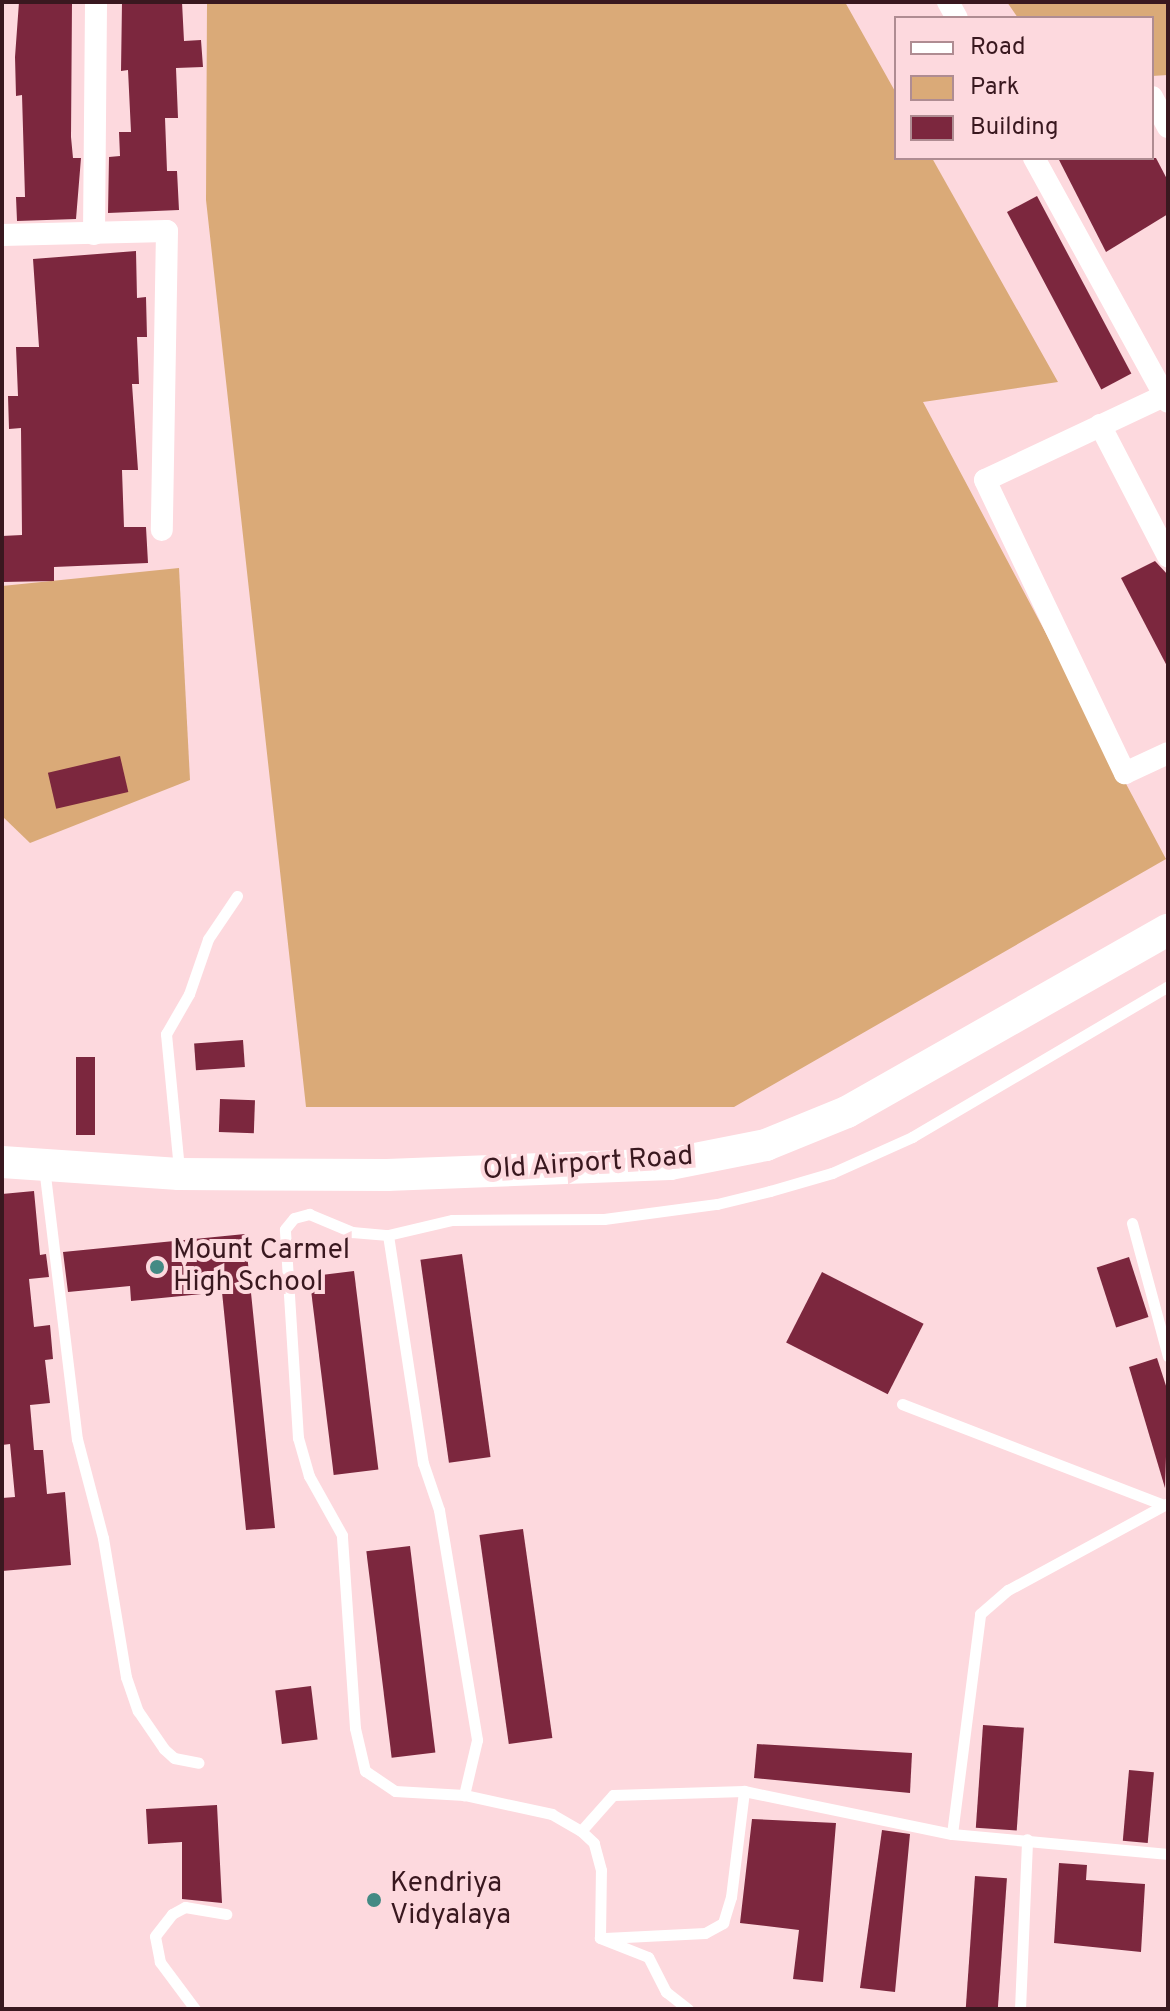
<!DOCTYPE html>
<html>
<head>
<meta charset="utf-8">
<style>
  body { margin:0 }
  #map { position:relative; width:1170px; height:2011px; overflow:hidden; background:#fdd9de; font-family:Overpass,sans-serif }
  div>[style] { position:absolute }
  .green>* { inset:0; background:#daaa78 }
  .building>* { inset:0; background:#7c273e; transform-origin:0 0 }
  .lane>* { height:11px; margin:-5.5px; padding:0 5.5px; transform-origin:5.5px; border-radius:5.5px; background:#fff }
  .street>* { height:22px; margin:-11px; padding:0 11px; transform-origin:11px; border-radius:11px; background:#fff }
  .secondary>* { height:32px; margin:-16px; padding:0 16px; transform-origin:16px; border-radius:16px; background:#fff }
  .dots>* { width:22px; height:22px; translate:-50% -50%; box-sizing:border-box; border:4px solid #fdd9de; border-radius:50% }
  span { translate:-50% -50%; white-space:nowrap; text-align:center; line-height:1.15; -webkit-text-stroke:8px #fdd9de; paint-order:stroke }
  .street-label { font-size:28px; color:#39181f }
  .poi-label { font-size:28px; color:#39181f }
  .left { translate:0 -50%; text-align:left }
  .frame { position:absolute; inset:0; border:4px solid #39181f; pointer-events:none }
  .legend { position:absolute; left:894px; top:16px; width:260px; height:144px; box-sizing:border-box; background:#fdd9de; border:2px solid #af8c92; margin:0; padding:10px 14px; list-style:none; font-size:24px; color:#39181f }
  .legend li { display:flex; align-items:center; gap:16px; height:40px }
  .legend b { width:40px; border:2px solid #af8c92 }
</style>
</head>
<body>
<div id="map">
  <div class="green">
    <i style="clip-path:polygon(207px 2px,845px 2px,896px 93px,896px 158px,932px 158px,1058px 382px,923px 402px,1166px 859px,734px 1107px,306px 1107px,206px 200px)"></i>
    <i style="clip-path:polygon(1007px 2px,1168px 2px,1168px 75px,1152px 76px,1152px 18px,1018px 18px)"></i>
    <i style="clip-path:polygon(179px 568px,190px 780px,30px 843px,2px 816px,2px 586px)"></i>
  </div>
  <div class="building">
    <i style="clip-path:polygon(19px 2px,72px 2px,71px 137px,73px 158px,81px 158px,76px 219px,17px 221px,16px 197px,25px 197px,22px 95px,16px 96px,15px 57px)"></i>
    <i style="clip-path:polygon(122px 2px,182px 2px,184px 41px,201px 40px,203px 67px,176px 68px,178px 118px,165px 118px,167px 171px,177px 171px,179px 210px,108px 213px,109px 157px,120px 156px,119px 132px,131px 132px,128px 70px,121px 71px)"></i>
    <i style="clip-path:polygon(1058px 158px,1156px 158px,1168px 181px,1168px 214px,1106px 252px)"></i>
    <i style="left:1037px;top:196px;width:201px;height:34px;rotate:62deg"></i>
    <i style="clip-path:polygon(136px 251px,137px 298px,146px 297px,147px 337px,137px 337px,139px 384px,132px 384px,138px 470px,122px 470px,124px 527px,146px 527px,148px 563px,54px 567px,54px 581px,2px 582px,2px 536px,22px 535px,21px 428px,9px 429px,8px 396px,18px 396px,16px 347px,39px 347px,33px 259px)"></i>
    <i style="clip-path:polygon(1155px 561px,1168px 575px,1168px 668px,1121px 578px)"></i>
    <i style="left:120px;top:756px;width:37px;height:74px;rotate:77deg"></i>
    <i style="left:243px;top:1040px;width:27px;height:49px;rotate:86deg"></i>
    <i style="left:76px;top:1057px;width:19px;height:78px"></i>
    <i style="left:220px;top:1099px;width:35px;height:33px;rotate:2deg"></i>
    <i style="clip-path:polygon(34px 1191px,40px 1255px,46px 1254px,49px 1277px,29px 1279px,34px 1327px,50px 1325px,53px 1359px,45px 1360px,50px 1403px,30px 1405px,34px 1450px,43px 1450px,47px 1494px,65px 1492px,71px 1565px,2px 1571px,2px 1498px,15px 1497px,10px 1444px,2px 1445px,2px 1194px)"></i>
    <i style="clip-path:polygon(245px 1234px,275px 1528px,246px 1530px,222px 1292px,131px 1301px,130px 1286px,68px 1292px,63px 1252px)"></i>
    <i style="left:462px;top:1254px;width:205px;height:42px;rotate:82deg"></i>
    <i style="left:1129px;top:1257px;width:63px;height:34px;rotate:72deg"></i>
    <i style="left:354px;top:1271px;width:200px;height:45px;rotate:83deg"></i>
    <i style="left:822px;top:1272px;width:114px;height:79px;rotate:27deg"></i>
    <i style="clip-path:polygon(1157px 1358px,1168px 1392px,1165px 1488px,1129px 1367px)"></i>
    <i style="left:523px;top:1529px;width:211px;height:44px;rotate:82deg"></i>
    <i style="left:410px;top:1546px;width:208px;height:44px;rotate:83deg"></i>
    <i style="left:311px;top:1686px;width:54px;height:36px;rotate:83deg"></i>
    <i style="left:983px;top:1725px;width:41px;height:103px;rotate:4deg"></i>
    <i style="clip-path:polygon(757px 1744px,912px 1753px,910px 1793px,754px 1778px)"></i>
    <i style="left:1129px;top:1770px;width:25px;height:71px;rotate:5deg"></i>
    <i style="clip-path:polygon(217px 1805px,222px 1903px,182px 1899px,182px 1842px,148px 1844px,146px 1809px)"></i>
    <i style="clip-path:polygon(752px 1819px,836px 1823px,823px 1982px,793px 1979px,799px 1930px,740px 1923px)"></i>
    <i style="clip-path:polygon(882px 1830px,910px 1834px,895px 1992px,860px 1988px)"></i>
    <i style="clip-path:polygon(1059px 1863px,1087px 1865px,1086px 1880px,1145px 1884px,1141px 1952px,1054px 1943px)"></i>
    <i style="left:975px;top:1876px;width:32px;height:133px;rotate:4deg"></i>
  </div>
  <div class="lane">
    <i style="left:44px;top:1167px;width:274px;rotate:83.1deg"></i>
    <i style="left:77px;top:1439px;width:102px;rotate:75.3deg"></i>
    <i style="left:103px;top:1538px;width:141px;rotate:80.6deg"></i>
    <i style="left:126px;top:1677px;width:36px;rotate:71deg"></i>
    <i style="left:138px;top:1711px;width:46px;rotate:55.6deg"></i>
    <i style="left:164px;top:1749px;width:13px;rotate:42deg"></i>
    <i style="left:174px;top:1758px;width:25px;rotate:11deg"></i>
    <i style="left:179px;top:1169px;width:136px;rotate:-95.5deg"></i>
    <i style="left:166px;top:1034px;width:46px;rotate:-60.1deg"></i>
    <i style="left:189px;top:994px;width:58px;rotate:-70.9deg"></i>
    <i style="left:208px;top:939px;width:52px;rotate:-56deg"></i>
    <i style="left:1132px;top:1223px;width:138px;rotate:74.9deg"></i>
    <i style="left:388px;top:1235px;width:231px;rotate:81.3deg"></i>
    <i style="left:423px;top:1463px;width:50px;rotate:71.2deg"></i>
    <i style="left:439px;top:1510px;width:233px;rotate:80.6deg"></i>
    <i style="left:477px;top:1740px;width:57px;rotate:103.3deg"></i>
    <i style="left:902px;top:1404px;width:281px;rotate:21.1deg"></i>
    <i style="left:581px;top:1831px;width:48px;rotate:-48.4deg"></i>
    <i style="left:613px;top:1795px;width:131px;rotate:-1.7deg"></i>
    <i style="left:952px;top:1834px;width:217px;rotate:5.3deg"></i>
    <i style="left:605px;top:1938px;width:100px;rotate:-2.9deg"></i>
    <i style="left:705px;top:1933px;width:21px;rotate:-29deg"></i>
    <i style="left:723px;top:1923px;width:27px;rotate:-73deg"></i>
    <i style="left:731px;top:1897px;width:107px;rotate:-83deg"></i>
    <i style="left:744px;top:1791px;width:212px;rotate:11.7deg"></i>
    <i style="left:952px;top:1834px;width:222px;rotate:-82.7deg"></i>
    <i style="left:980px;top:1614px;width:37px;rotate:-41deg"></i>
    <i style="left:1008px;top:1590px;width:182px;rotate:-28.5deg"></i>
    <i style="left:195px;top:2009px;width:59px;rotate:-126.7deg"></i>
    <i style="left:160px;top:1962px;width:26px;rotate:-101deg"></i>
    <i style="left:155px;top:1936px;width:28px;rotate:-52deg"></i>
    <i style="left:172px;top:1914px;width:15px;rotate:-28deg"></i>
    <i style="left:185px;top:1907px;width:42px;rotate:9.7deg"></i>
    <i style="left:688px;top:2009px;width:28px;rotate:-142deg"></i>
    <i style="left:666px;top:1992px;width:39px;rotate:-117deg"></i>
    <i style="left:648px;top:1957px;width:52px;rotate:-158.4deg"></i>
    <i style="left:600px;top:1938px;width:68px;rotate:-89.2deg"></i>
    <i style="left:601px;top:1870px;width:28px;rotate:-105deg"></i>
    <i style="left:594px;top:1843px;width:18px;rotate:-137deg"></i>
    <i style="left:581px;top:1831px;width:34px;rotate:-150deg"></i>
    <i style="left:552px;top:1814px;width:90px;rotate:-167.8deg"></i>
    <i style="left:464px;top:1795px;width:69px;rotate:-176.7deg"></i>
    <i style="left:395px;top:1791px;width:36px;rotate:-146deg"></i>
    <i style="left:365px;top:1771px;width:44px;rotate:-103.1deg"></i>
    <i style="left:355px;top:1728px;width:193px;rotate:-93.9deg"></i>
    <i style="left:342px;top:1535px;width:68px;rotate:-119.2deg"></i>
    <i style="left:309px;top:1476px;width:40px;rotate:-106deg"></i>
    <i style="left:298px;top:1438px;width:209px;rotate:-93.6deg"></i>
    <i style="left:285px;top:1229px;width:14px;rotate:-51deg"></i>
    <i style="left:294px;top:1218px;width:16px;rotate:-15deg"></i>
    <i style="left:309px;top:1214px;width:47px;rotate:22.7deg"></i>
    <i style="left:352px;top:1232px;width:36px;rotate:5deg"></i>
    <i style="left:388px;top:1235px;width:66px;rotate:-13.2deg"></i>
    <i style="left:452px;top:1220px;width:152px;rotate:-0.4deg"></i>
    <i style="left:604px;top:1219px;width:114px;rotate:-7.6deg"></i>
    <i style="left:717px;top:1204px;width:55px;rotate:-13.8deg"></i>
    <i style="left:770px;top:1191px;width:65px;rotate:-16.2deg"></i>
    <i style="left:832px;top:1173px;width:88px;rotate:-24.2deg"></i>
    <i style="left:912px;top:1137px;width:297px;rotate:-30.5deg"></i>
    <i style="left:1020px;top:2009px;width:170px;rotate:-87.6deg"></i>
  </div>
  <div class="street">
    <i style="left:948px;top:2px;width:18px;rotate:61deg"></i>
    <i style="left:1152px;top:97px;width:34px;rotate:62deg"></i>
    <i style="left:1034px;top:158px;width:278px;rotate:61.2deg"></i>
    <i style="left:94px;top:234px;width:232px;rotate:-89.5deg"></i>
    <i style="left:2px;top:235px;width:165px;rotate:-1.4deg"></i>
    <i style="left:167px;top:231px;width:299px;rotate:91deg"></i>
    <i style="left:1168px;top:394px;width:202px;rotate:154.8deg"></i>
    <i style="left:985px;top:480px;width:325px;rotate:64.5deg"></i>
    <i style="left:1125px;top:773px;width:47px;rotate:-24.9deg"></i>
    <i style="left:1100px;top:425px;width:148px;rotate:62.6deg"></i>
  </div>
  <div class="secondary">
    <i style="left:2px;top:1162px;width:177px;rotate:3.9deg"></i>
    <i style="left:179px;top:1174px;width:208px;rotate:0.3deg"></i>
    <i style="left:387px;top:1175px;width:283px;rotate:-2.2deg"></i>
    <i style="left:670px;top:1164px;width:98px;rotate:-11.2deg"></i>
    <i style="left:766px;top:1145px;width:87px;rotate:-22.2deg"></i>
    <i style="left:847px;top:1112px;width:369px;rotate:-29.6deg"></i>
  </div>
  <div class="dots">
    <i style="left:157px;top:1267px;background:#448a84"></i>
    <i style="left:374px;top:1900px;background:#448a84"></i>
  </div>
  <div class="street-label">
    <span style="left:588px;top:1164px;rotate:-4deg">Old Airport Road</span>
  </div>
  <div class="poi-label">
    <span class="left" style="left:173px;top:1267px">Mount Carmel<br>High School</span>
    <span class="left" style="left:390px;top:1900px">Kendriya<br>Vidyalaya</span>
  </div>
  <div class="frame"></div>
  <ul class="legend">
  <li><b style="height:10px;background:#fff"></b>Road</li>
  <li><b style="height:22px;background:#daaa78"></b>Park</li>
  <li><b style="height:22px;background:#7c273e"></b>Building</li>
  </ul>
</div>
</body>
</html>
